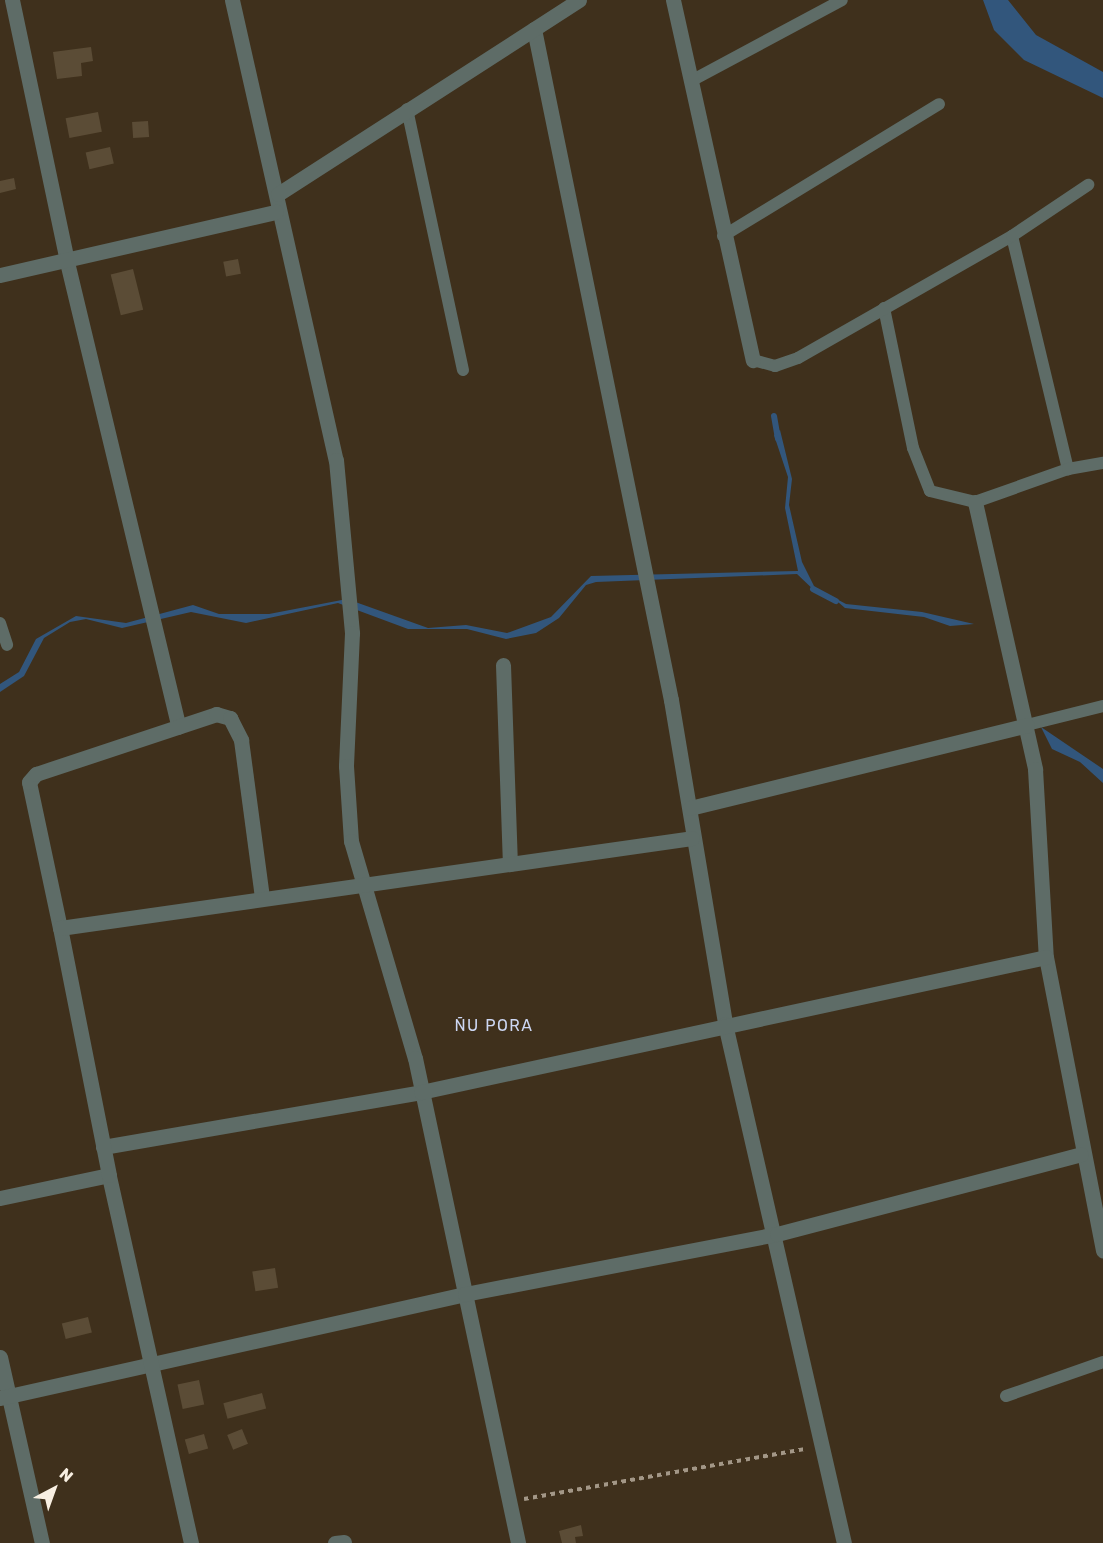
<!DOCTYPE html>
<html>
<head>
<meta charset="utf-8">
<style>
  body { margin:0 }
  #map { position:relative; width:1103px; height:1543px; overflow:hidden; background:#3f301c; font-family:Rubik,sans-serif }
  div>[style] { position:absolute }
  .water>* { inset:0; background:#32567c }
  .stream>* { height:6px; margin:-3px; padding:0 3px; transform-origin:3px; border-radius:3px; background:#32567c }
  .building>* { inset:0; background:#5b4c36; transform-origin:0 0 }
  .path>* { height:4px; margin-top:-2px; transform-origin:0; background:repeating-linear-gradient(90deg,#a39787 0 4.5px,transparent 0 9px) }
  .service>* { height:12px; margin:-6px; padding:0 6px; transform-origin:6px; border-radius:6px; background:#5e6c67 }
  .minor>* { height:15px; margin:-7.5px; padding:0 7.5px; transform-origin:7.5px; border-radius:7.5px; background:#5e6c67 }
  span { translate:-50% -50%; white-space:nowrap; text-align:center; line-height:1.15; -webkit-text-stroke:4.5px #3f301c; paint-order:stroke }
  .neighbourhood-label { font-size:16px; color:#cdd7f3; letter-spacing:1.5px }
  .north { position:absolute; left:24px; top:1459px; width:60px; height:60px; -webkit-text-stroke:4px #3f301c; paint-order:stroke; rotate:41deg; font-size:16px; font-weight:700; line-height:24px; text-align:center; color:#f8efe2 }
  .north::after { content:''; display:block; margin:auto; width:21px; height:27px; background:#f8efe2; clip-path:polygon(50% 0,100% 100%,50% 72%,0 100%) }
</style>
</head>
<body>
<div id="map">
  <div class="water">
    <i style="clip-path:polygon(983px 0,1008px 0,1036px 35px,1103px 72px,1103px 98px,1024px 60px,994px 30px)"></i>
    <i style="clip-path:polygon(780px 430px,792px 479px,789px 505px,802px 562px,818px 594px,797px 574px,596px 582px,586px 585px,559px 618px,536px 633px,506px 639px,467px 629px,408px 629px,338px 603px,246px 623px,191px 612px,122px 628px,86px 619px,70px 622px,44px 638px,24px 676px,0 692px,0 684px,19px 672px,36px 639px,76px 616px,126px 623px,193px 605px,219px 614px,269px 614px,347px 599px,428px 628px,466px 625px,507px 633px,551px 617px,591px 576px,798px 571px,785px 508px,788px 477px,774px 435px)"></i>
    <i style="clip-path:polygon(831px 596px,846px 604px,922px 612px,974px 624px,950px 626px,924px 617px,845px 608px)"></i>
    <i style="clip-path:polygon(1041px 727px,1103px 769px,1103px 783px,1080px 762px,1052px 749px)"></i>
  </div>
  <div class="stream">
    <i style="left:774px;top:416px;width:23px;rotate:80deg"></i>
    <i style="left:813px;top:589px;width:26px;rotate:28deg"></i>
  </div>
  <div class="building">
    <i style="clip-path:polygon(91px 47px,93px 61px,81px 63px,82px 76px,57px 79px,53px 52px)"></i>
    <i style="left:98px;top:112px;width:20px;height:33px;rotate:79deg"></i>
    <i style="left:148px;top:121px;width:16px;height:16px;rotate:86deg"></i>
    <i style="left:110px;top:147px;width:17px;height:25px;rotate:77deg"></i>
    <i style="clip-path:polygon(14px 178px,16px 189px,0 193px,0 181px)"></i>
    <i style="left:238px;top:259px;width:15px;height:15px;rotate:79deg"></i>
    <i style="left:133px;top:269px;width:42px;height:23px;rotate:76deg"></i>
    <i style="left:275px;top:1268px;width:20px;height:23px;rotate:81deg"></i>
    <i style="left:88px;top:1317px;width:16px;height:27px;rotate:76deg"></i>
    <i style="left:199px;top:1380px;width:25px;height:22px;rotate:78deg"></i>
    <i style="left:262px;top:1393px;width:16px;height:40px;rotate:75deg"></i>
    <i style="left:242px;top:1429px;width:16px;height:16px;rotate:68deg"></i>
    <i style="left:204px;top:1434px;width:15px;height:20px;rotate:74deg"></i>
    <i style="clip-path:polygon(581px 1525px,583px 1536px,575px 1537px,576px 1543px,562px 1543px,559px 1531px)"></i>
  </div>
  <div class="path">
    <i style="left:524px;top:1499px;width:286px;rotate:-10.1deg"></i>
  </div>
  <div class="service">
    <i style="left:691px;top:81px;width:171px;rotate:-28.2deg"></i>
    <i style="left:407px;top:109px;width:267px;rotate:77.9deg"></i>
    <i style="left:723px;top:236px;width:253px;rotate:-31.4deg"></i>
    <i style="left:1012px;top:236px;width:240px;rotate:76.5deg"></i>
    <i style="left:884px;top:308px;width:143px;rotate:78.3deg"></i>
    <i style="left:913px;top:448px;width:46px;rotate:68.4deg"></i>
    <i style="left:930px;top:491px;width:46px;rotate:13.7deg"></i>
    <i style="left:975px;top:502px;width:99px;rotate:-19.5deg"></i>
    <i style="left:1068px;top:469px;width:36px;rotate:-10deg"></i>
    <i style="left:753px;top:360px;width:23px;rotate:15deg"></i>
    <i style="left:775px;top:366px;width:24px;rotate:-19deg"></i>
    <i style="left:798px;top:358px;width:246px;rotate:-29.7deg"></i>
    <i style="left:1012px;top:236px;width:92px;rotate:-33.9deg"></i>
    <i style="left:0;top:623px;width:23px;rotate:72deg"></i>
    <i style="left:1027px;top:725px;width:78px;rotate:-14deg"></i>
    <i style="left:1006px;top:1396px;width:103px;rotate:-19.3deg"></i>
  </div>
  <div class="minor">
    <i style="left:12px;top:0;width:268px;rotate:78.1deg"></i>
    <i style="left:67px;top:262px;width:478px;rotate:76.5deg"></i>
    <i style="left:232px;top:0;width:472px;rotate:77.3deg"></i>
    <i style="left:336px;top:460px;width:174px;rotate:84.7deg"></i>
    <i style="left:352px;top:633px;width:133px;rotate:92.6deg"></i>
    <i style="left:346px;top:766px;width:75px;rotate:86.2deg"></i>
    <i style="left:351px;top:841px;width:226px;rotate:73.6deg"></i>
    <i style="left:415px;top:1058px;width:496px;rotate:78deg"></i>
    <i style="left:673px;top:0;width:369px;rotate:77.5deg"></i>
    <i style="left:534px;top:29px;width:685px;rotate:78.46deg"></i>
    <i style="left:671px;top:700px;width:328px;rotate:80.5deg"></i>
    <i style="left:725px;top:1024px;width:532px;rotate:77.09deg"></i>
    <i style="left:278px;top:194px;width:358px;rotate:-32.8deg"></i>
    <i style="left:0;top:275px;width:283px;rotate:-12.9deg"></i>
    <i style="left:975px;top:502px;width:274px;rotate:77.3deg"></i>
    <i style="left:1035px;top:769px;width:188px;rotate:86.7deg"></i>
    <i style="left:1046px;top:957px;width:299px;rotate:79deg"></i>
    <i style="left:503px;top:665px;width:199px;rotate:88deg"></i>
    <i style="left:690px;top:808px;width:347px;rotate:-13.8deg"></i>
    <i style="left:60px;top:928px;width:149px;rotate:-102deg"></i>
    <i style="left:29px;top:782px;width:11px;rotate:-49deg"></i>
    <i style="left:36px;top:774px;width:190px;rotate:-18.4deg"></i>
    <i style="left:216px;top:714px;width:15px;rotate:16deg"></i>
    <i style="left:230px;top:718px;width:25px;rotate:63deg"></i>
    <i style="left:241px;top:740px;width:159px;rotate:82.4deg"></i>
    <i style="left:103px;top:1147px;width:323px;rotate:-9.8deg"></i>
    <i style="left:421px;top:1092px;width:639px;rotate:-12.19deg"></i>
    <i style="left:0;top:1198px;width:111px;rotate:-11.9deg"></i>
    <i style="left:0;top:1357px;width:191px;rotate:77.3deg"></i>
    <i style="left:0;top:1398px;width:476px;rotate:-12.6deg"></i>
    <i style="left:465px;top:1294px;width:318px;rotate:-10.9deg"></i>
    <i style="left:777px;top:1234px;width:314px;rotate:-14.7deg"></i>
    <i style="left:191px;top:1543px;width:377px;rotate:-102.6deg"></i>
    <i style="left:109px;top:1175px;width:252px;rotate:-101.2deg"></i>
    <i style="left:60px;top:928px;width:638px;rotate:-8.1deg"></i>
    <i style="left:335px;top:1543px;width:9px;rotate:-6deg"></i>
  </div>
  <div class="neighbourhood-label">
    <span style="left:494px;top:1026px">ÑU PORA</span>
  </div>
  <div class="north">N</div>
</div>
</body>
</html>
